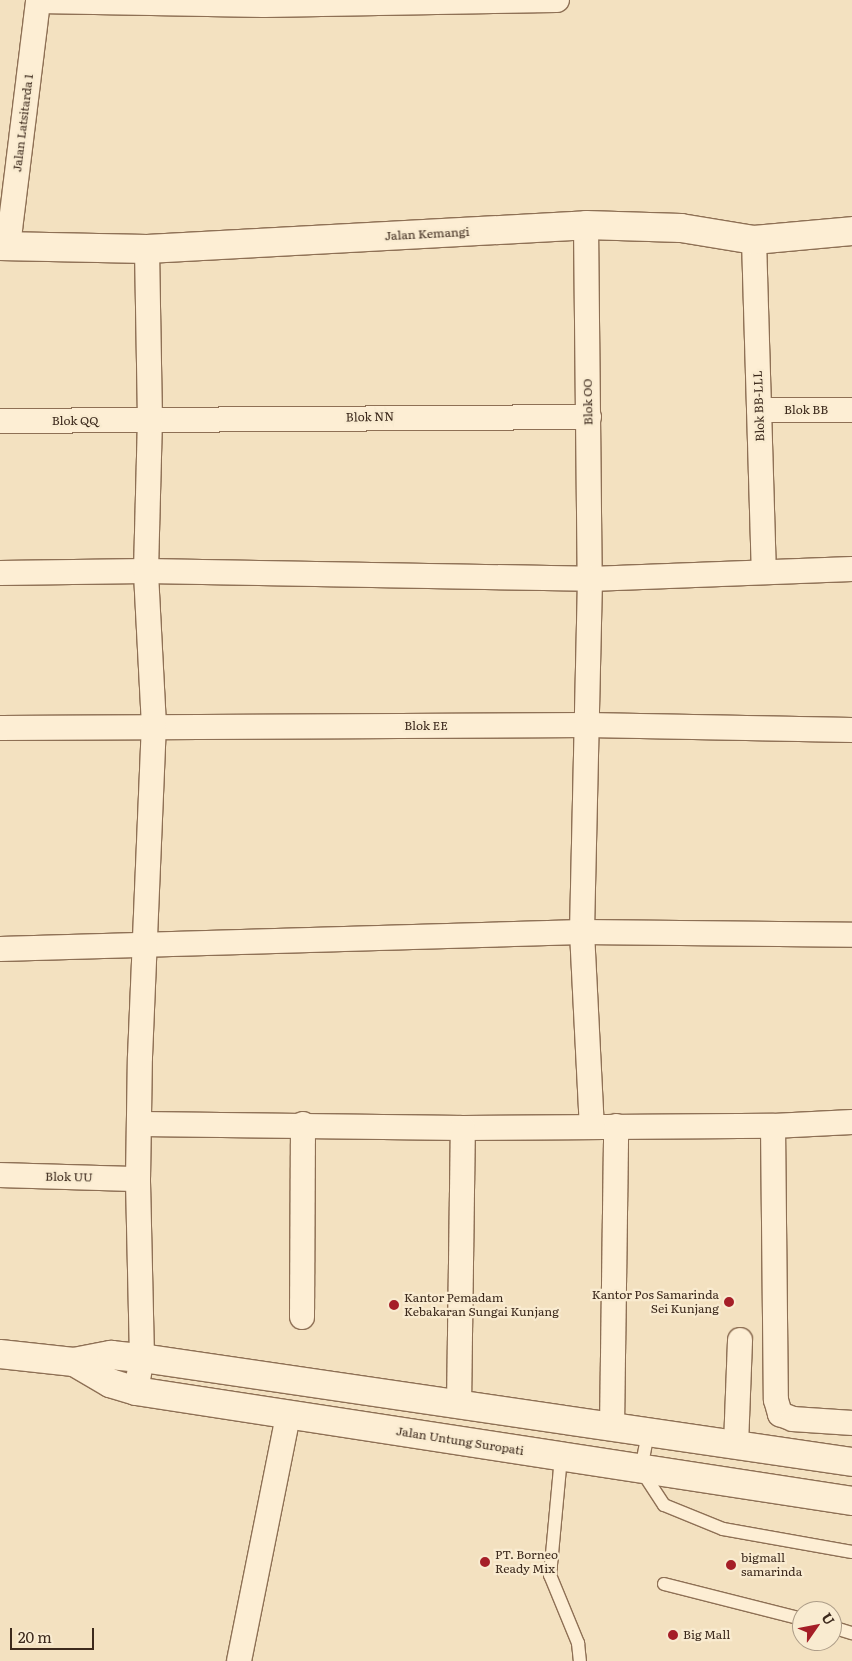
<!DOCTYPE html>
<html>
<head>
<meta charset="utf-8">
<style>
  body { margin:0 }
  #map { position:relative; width:852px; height:1661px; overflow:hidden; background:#f3e1c0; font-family:Literata,serif }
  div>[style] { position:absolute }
  .roads { filter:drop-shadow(1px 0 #8e7055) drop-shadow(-1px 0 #8e7055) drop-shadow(0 1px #8e7055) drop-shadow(0 -1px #8e7055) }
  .service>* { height:12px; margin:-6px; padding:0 6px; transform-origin:6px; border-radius:6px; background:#fdeed4 }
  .minor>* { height:24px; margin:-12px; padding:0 12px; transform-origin:12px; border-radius:12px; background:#fdeed4 }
  .tertiary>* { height:28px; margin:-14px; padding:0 14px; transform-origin:14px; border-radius:14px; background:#fdeed4 }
  .secondary>* { height:28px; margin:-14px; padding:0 14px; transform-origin:14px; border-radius:14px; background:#fdeed4 }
  .dots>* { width:14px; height:14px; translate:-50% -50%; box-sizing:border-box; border:2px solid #f9ebd0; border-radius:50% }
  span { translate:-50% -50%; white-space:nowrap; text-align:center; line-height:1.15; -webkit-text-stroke:4.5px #f9ebd0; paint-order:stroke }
  .street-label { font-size:12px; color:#3c291c }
  .poi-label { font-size:12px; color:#3c291c }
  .right { translate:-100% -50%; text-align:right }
  .left { translate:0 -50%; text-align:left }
  .north { position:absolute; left:792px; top:1601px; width:50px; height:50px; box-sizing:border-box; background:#f9ebd0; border:1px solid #ad9d88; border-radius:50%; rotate:57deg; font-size:14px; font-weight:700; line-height:20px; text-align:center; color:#3c291c }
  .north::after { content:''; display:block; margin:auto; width:18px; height:22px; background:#a51e27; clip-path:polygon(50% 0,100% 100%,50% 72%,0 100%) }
  .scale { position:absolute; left:10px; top:1628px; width:84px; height:22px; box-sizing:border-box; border:2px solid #3c291c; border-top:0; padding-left:6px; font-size:15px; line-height:18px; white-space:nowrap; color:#3c291c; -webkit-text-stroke:4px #f9ebd0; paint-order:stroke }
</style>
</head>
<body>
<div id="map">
  <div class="roads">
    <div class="service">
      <i style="left:648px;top:1433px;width:38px;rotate:101deg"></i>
      <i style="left:641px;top:1470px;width:42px;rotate:56.7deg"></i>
      <i style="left:664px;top:1505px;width:64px;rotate:22.1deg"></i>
      <i style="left:723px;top:1529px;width:131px;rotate:10.1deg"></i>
      <i style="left:561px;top:1457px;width:119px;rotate:95.3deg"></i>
      <i style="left:550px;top:1575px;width:74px;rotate:67.6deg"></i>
      <i style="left:578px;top:1643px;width:18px;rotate:84deg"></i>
      <i style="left:664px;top:1584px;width:142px;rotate:14.2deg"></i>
      <i style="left:832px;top:1627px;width:21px;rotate:17deg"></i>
    </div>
    <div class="minor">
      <i style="left:38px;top:1px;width:226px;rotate:1deg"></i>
      <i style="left:264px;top:5px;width:293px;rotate:-1deg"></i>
      <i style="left:586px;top:225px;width:354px;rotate:89.4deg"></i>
      <i style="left:590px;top:579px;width:353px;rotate:91.3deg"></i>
      <i style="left:582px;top:932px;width:195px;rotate:87.1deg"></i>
      <i style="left:754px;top:240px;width:332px;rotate:88.3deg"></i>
      <i style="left:8px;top:246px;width:248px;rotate:-83deg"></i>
      <i style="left:759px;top:410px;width:93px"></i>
      <i style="left:0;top:421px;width:589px;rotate:-0.39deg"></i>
      <i style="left:0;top:573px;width:146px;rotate:-0.8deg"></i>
      <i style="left:146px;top:571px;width:444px;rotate:1deg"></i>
      <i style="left:590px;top:579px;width:262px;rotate:-2.2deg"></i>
      <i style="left:0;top:728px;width:587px;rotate:-0.29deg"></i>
      <i style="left:587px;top:725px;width:265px;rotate:1.1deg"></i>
      <i style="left:0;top:949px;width:582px;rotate:-1.67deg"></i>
      <i style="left:582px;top:932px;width:270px;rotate:0.6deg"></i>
      <i style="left:141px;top:1124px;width:322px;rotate:0.7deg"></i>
      <i style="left:463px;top:1128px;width:310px;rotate:-0.4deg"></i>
      <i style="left:773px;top:1126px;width:79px;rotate:-2.9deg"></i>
      <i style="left:773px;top:1126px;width:274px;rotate:89.4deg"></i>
      <i style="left:776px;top:1400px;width:15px;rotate:74deg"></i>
      <i style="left:780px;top:1414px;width:14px;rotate:21deg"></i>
      <i style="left:793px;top:1419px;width:59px;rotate:3.9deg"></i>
      <i style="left:0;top:1175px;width:138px;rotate:1.7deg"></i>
      <i style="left:302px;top:1317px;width:193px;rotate:-89.7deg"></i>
      <i style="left:136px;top:1391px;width:34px;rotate:-80deg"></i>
      <i style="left:142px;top:1358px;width:179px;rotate:-91.3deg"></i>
      <i style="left:138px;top:1179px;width:122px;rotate:-89.1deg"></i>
      <i style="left:140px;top:1057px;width:331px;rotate:-87.6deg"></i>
      <i style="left:154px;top:726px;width:155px;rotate:-93deg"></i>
      <i style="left:146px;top:571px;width:150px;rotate:-88.5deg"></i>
      <i style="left:150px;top:421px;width:172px;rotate:-91deg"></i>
      <i style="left:459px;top:1406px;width:278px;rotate:-89.2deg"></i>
      <i style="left:612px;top:1428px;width:302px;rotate:-89.2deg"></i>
      <i style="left:736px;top:1445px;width:105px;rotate:-87.8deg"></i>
      <i style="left:239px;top:1661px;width:251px;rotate:-78.7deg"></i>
    </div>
    <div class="tertiary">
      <i style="left:0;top:246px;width:147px;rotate:1.2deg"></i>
      <i style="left:147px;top:249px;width:440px;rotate:-3.1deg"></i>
      <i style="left:586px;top:225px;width:95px;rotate:1.8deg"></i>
      <i style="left:681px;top:228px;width:74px;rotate:9.3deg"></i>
      <i style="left:754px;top:240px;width:98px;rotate:-5.2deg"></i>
    </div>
    <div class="secondary">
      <i style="left:0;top:1354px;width:74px;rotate:6.2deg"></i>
      <i style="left:74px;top:1362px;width:38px;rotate:-11deg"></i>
      <i style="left:111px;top:1355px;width:31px;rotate:6deg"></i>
      <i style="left:142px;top:1358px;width:718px;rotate:8.33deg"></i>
      <i style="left:74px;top:1362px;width:42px;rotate:30.3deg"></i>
      <i style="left:110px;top:1383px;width:27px;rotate:17deg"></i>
      <i style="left:136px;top:1391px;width:724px;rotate:8.73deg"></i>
    </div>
  </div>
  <div class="dots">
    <i style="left:729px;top:1302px;background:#a51e27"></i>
    <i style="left:394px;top:1305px;background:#a51e27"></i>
    <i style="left:485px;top:1562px;background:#a51e27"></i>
    <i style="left:731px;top:1565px;background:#a51e27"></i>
    <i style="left:673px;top:1635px;background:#a51e27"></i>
  </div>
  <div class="street-label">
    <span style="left:23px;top:123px;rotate:-83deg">Jalan Latsitarda 1</span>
    <span style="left:427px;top:234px;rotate:-3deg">Jalan Kemangi</span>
    <span style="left:588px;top:402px;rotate:-91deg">Blok OO</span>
    <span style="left:759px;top:406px;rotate:-92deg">Blok BB-LLL</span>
    <span style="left:806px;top:410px">Blok BB</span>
    <span style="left:370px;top:417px;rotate:-1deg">Blok NN</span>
    <span style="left:75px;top:421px">Blok QQ</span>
    <span style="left:426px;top:726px">Blok EE</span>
    <span style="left:69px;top:1177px;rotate:1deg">Blok UU</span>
    <span style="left:460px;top:1441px;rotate:9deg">Jalan Untung Suropati</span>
  </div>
  <div class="poi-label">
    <span class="right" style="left:719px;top:1302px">Kantor Pos Samarinda<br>Sei Kunjang</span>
    <span class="left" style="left:404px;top:1305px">Kantor Pemadam<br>Kebakaran Sungai Kunjang</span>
    <span class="left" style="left:495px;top:1562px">PT. Borneo<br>Ready Mix</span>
    <span class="left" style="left:741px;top:1565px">bigmall<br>samarinda</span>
    <span class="left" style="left:683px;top:1635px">Big Mall</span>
  </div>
  <div class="north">U</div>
  <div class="scale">20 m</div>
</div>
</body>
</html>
